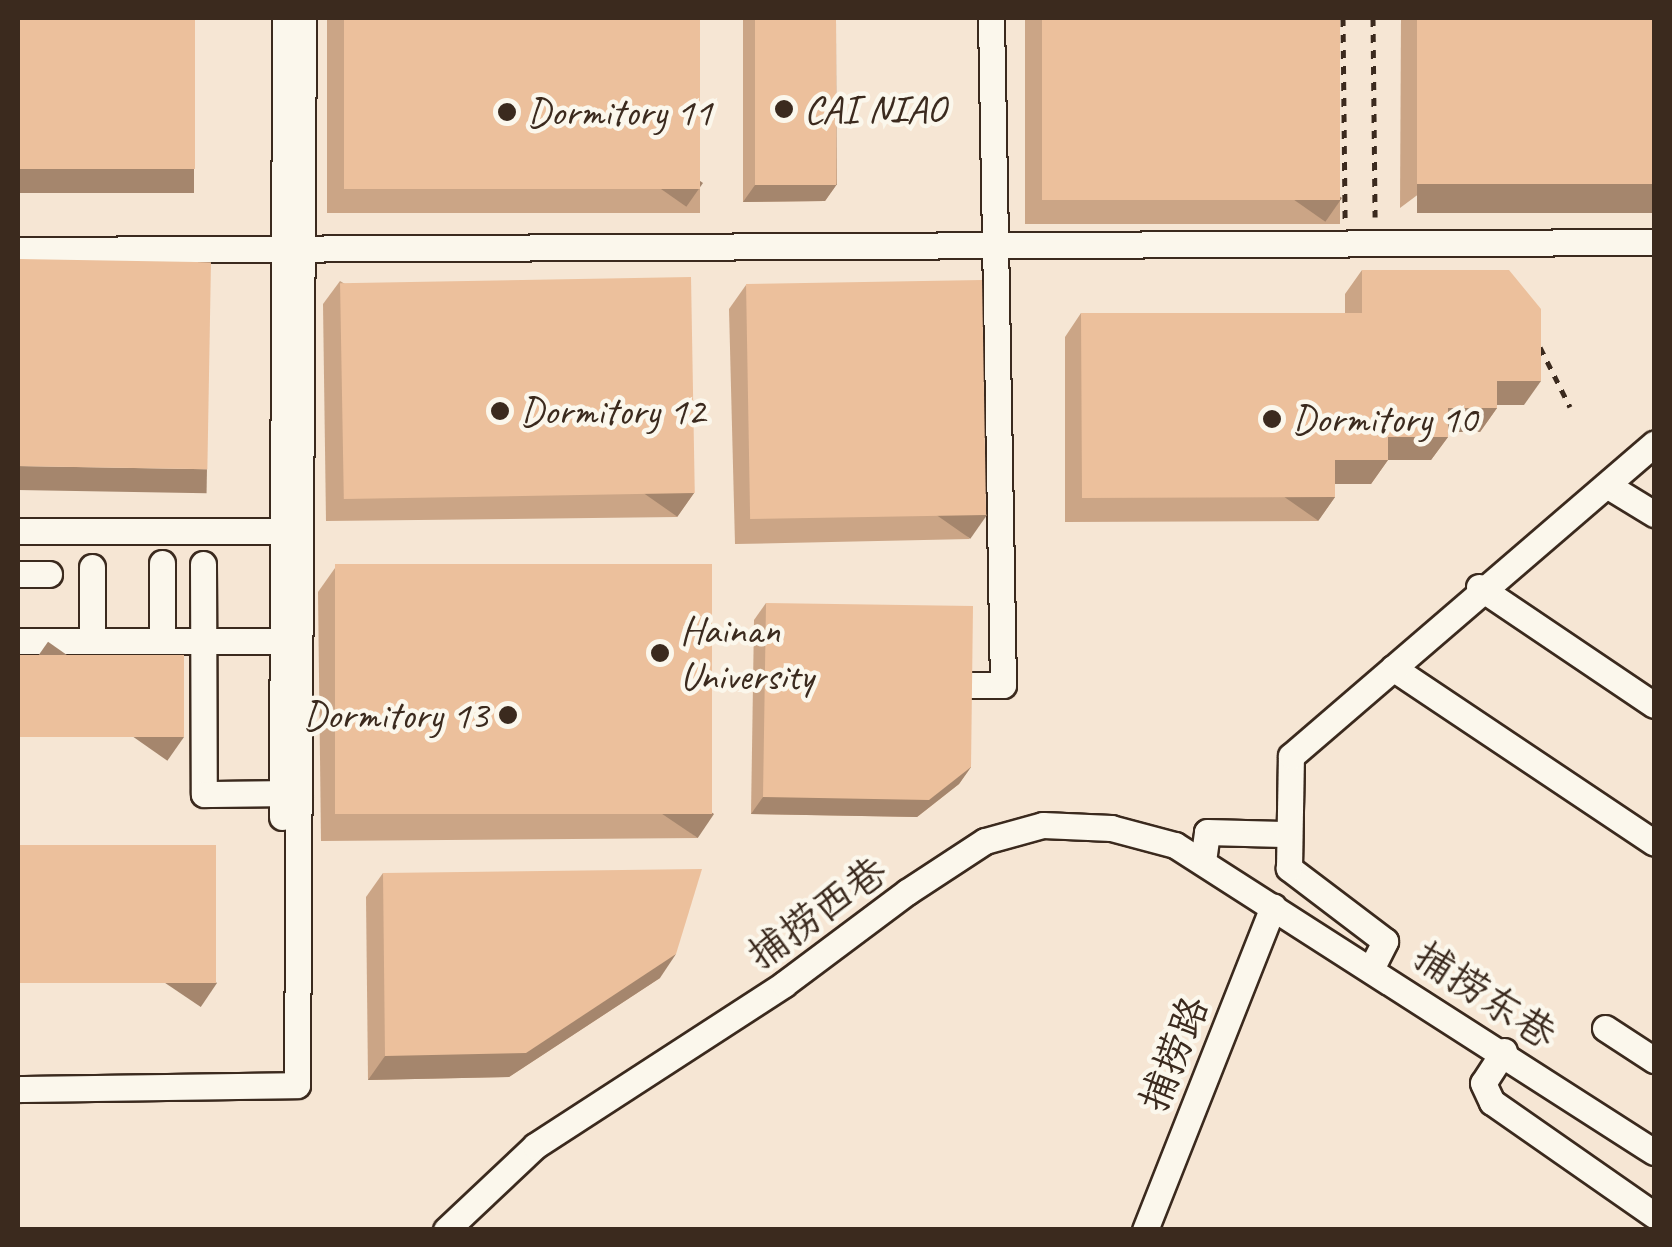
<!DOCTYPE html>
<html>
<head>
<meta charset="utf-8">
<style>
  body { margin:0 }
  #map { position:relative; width:1672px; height:1247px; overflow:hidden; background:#f6e6d4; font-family:Caveat,"LXGW WenKai TC",sans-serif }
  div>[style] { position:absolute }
  .path>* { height:5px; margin-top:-2.5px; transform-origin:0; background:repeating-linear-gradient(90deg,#3b2a1e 0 8px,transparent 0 16px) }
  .roads { filter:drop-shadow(2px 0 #3b2a1e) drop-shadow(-2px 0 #3b2a1e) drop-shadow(0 2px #3b2a1e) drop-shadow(0 -2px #3b2a1e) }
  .minor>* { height:25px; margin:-12.5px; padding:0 12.5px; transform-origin:12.5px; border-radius:12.5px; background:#fbf7ec }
  .wall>* { inset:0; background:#cba586; transform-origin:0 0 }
  .shaded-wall>* { inset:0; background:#a5866d; transform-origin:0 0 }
  .building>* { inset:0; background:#ecc09c; transform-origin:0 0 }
  .dots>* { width:28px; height:28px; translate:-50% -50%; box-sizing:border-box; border:5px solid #fbf7ec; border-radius:50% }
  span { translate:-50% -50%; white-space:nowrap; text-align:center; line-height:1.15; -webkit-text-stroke:9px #fbf7ec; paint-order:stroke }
  .poi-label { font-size:40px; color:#3b2a1e }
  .left { translate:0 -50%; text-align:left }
  .right { translate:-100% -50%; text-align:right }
  .street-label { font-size:40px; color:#3b2a1e }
  .frame { position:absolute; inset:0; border:20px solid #3b2a1e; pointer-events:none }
</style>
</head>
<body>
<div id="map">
  <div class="path">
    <i style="left:1343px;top:18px;width:201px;rotate:89.4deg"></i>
    <i style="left:1373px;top:18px;width:199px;rotate:89.4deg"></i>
    <i style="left:1540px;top:347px;width:67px;rotate:63.4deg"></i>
  </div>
  <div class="roads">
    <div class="minor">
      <i style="left:18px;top:250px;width:1636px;rotate:-0.28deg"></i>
      <i style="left:1610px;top:487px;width:52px;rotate:31.5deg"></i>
      <i style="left:18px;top:531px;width:278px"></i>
      <i style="left:162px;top:563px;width:78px;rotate:90deg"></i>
      <i style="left:203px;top:564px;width:230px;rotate:89.8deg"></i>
      <i style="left:204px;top:794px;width:95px;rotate:-0.6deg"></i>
      <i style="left:92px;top:567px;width:74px;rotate:90deg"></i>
      <i style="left:18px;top:574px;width:31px"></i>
      <i style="left:1479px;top:587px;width:211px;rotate:34deg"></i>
      <i style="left:18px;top:641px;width:280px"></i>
      <i style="left:1393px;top:668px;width:314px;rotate:33.8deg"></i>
      <i style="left:961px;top:685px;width:42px"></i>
      <i style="left:1003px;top:685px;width:667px;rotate:-91.03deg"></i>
      <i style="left:282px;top:817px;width:799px;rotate:-89.78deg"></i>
      <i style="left:1203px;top:861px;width:29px;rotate:-82deg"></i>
      <i style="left:1207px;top:832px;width:76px;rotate:1.5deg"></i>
      <i style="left:1372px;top:967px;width:29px;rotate:-63deg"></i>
      <i style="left:1385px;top:941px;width:121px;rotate:-142.8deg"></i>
      <i style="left:1289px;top:868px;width:112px;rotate:-89deg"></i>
      <i style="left:1291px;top:756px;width:479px;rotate:-40.7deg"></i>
      <i style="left:1605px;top:1028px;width:59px;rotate:33.1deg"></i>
      <i style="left:1504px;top:1051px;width:38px;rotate:123deg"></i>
      <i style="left:1483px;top:1083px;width:21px;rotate:65deg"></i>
      <i style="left:1492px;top:1102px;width:198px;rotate:34.9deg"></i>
      <i style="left:18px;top:1089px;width:279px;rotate:-0.8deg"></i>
      <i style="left:297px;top:1085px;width:1067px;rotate:-89.68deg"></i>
      <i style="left:446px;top:1230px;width:122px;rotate:-43.3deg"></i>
      <i style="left:535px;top:1146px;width:297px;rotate:-33deg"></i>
      <i style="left:784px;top:984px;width:154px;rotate:-36.8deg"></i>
      <i style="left:907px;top:892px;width:93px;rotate:-33.2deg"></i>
      <i style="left:985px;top:841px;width:60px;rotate:-15.4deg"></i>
      <i style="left:1043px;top:825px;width:68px;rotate:2.5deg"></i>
      <i style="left:1111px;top:828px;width:66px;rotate:14.9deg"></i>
      <i style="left:1175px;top:845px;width:569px;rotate:32.66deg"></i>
      <i style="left:1145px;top:1230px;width:348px;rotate:-68.4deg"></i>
    </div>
  </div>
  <div class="wall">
    <i style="left:327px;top:18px;width:373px;height:195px"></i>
    <i style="clip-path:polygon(743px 18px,836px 18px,837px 184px,825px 201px,743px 202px)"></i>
    <i style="left:1025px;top:18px;width:315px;height:206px"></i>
    <i style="clip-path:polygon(1401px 18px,1654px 18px,1400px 208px)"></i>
    <i style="clip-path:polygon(1362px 270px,1524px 405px,1497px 405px,1497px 408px,1480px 432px,1448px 432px,1448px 437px,1431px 460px,1388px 460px,1371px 484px,1335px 484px,1335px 497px,1318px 521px,1065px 522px,1065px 337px,1081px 313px,1345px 313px,1345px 294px)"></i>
    <i style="clip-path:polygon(340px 281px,694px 493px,677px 517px,326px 521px,323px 304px)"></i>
    <i style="clip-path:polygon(746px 285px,970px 539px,735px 544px,729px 309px)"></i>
    <i style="clip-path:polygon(335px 568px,698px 838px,321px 841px,318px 592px)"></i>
    <i style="clip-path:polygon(766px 603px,971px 767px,959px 784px,917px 817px,751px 814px,754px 620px)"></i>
    <i style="clip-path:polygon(383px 873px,660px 978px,509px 1077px,368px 1080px,366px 897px)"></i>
  </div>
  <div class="shaded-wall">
    <i style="left:18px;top:169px;width:176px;height:24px"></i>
    <i style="left:703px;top:183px;width:29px;height:355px;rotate:125deg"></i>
    <i style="clip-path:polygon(837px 184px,825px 201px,743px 202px,755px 185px)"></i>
    <i style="left:1417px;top:184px;width:237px;height:29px"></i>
    <i style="left:1342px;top:198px;width:29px;height:298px;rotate:125deg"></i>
    <i style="clip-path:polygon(1497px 381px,1541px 381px,1524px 405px,1480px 405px)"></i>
    <i style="clip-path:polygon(1448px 408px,1497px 408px,1480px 432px,1431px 432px)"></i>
    <i style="clip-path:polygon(1388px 437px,1448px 437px,1431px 460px,1388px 460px,1371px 484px,1318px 484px,1335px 460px)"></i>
    <i style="left:18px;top:466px;width:189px;height:24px;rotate:1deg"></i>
    <i style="left:694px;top:493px;width:29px;height:352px;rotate:125deg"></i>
    <i style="left:1335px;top:497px;width:29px;height:253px;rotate:125deg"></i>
    <i style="left:987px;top:515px;width:29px;height:236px;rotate:125deg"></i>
    <i style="left:184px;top:737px;width:29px;height:166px;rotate:125deg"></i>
    <i style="clip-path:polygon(971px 767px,959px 784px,917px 817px,751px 814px,763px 797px)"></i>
    <i style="left:714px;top:814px;width:29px;height:376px;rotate:124deg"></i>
    <i style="clip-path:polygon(676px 954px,660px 978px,509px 1077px,368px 1080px,385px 1056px)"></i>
    <i style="left:217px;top:983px;width:29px;height:199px;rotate:124deg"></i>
  </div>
  <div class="building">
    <i style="left:18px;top:18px;width:177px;height:151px"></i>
    <i style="left:344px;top:18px;width:356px;height:171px"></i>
    <i style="left:755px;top:18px;width:81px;height:167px"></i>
    <i style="left:1042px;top:18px;width:298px;height:182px"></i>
    <i style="left:1417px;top:18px;width:237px;height:166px"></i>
    <i style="left:18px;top:259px;width:193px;height:207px;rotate:1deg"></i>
    <i style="clip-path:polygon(1362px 270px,1509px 270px,1541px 309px,1541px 381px,1497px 381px,1497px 408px,1448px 408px,1448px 437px,1388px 437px,1388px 460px,1335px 460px,1335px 497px,1082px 498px,1081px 313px,1362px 313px)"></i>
    <i style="left:691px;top:277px;width:216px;height:351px;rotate:89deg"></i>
    <i style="left:982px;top:280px;width:235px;height:236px;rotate:89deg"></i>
    <i style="left:712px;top:564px;width:250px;height:377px;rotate:90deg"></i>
    <i style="clip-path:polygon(766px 603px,973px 606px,971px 767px,929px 800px,763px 797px)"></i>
    <i style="left:184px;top:655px;width:82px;height:166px;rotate:90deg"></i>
    <i style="left:216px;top:845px;width:138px;height:198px;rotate:90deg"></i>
    <i style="clip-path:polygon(702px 869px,676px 954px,526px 1053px,385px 1056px,383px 873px)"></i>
  </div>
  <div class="dots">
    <i style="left:784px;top:109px;background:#3b2a1e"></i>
    <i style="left:507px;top:112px;background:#3b2a1e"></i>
    <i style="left:500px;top:411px;background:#3b2a1e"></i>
    <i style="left:1272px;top:419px;background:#3b2a1e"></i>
    <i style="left:660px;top:653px;background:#3b2a1e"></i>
    <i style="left:508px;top:715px;background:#3b2a1e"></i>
  </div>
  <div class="poi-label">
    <span class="left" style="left:804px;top:109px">CAI NIAO</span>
    <span class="left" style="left:527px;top:112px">Dormitory 11</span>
    <span class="left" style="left:520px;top:411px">Dormitory 12</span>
    <span class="left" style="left:1292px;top:419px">Dormitory 10</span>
    <span class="left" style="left:680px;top:653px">Hainan<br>University</span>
    <span class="right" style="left:488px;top:715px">Dormitory 13</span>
  </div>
  <div class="street-label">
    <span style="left:817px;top:913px;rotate:-36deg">捕捞西巷</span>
    <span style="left:1485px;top:995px;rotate:33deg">捕捞东巷</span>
    <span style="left:1174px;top:1054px;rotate:-68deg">捕捞路</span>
  </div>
  <div class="frame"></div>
</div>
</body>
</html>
